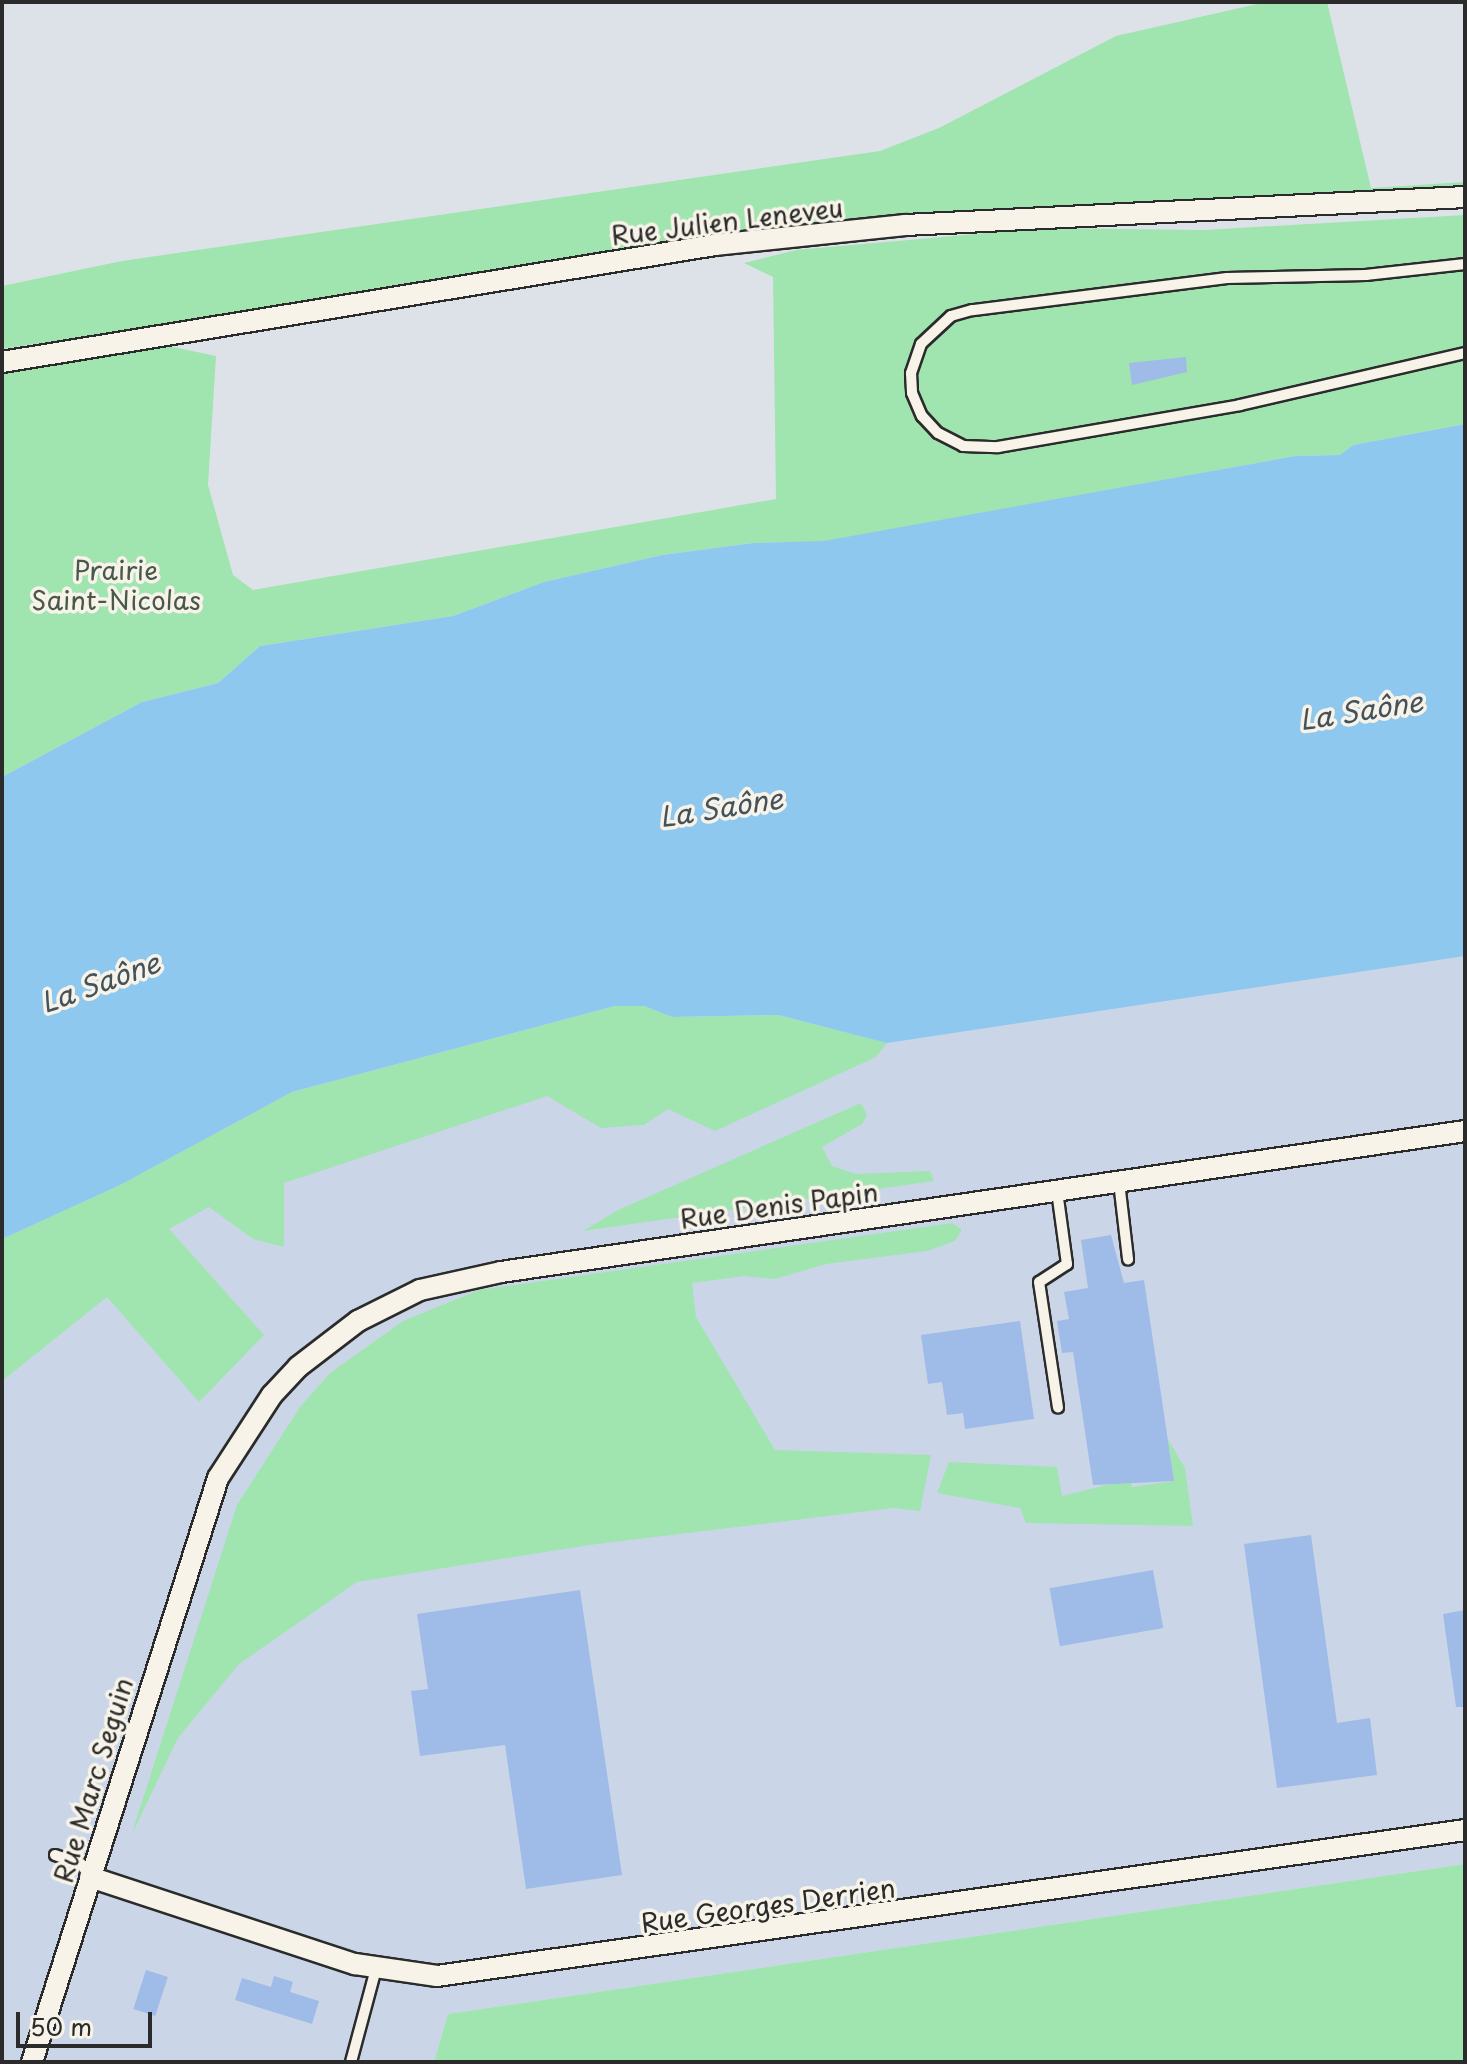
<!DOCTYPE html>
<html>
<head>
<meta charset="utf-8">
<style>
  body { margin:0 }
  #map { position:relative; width:1467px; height:2064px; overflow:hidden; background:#dde2e8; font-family:"Playpen Sans",sans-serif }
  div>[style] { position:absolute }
  .built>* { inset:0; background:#cad6e8 }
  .green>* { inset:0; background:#a0e4b0 }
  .water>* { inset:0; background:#8fc8ee }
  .building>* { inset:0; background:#9fbbe7; transform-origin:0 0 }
  .roads { filter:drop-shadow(2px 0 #2b2b2b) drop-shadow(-2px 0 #2b2b2b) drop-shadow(0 2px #2b2b2b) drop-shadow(0 -2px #2b2b2b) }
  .lane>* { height:10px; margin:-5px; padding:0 5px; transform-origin:5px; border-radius:5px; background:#f7f3e8 }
  .street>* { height:20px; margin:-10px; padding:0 10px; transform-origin:10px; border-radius:10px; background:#f7f3e8 }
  span { translate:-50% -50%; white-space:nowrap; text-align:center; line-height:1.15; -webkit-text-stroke:7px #f7f3e8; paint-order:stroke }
  .street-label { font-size:26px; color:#2b2b2b }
  .park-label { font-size:26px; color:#48594c }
  .water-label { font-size:28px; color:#44525c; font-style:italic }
  .frame { position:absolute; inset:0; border:4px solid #2b2b2b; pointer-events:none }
  .scale { position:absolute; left:16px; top:2012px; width:136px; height:36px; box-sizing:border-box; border:4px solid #2b2b2b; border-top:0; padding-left:10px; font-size:24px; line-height:28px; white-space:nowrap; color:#2b2b2b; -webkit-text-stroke:6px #f7f3e8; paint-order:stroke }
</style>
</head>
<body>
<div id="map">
  <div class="built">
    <i style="clip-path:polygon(1465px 956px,1465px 1864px,448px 2014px,434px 2062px,2px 2062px,2px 1239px,292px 1092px)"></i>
  </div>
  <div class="green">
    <i style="clip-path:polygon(1266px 2px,1327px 2px,1371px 188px,1465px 182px,1465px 189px,1070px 207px,811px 226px,2px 349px,2px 286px,122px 261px,880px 151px,939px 128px,1116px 36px)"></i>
    <i style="clip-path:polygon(1465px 215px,1465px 424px,1353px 445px,1340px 455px,1295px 456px,824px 542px,753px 543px,662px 555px,544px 582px,453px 616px,260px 646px,218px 683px,142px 702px,2px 777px,2px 369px,159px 344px,216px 356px,208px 485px,233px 575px,253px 590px,776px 499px,773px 277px,744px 263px,796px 250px,1044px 228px,1204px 230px)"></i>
    <i style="clip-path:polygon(615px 1006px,644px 1006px,672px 1017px,778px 1015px,887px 1043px,876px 1057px,715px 1131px,668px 1109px,644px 1125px,601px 1128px,547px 1096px,284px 1183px,284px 1247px,253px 1239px,209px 1207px,169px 1229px,264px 1335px,199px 1402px,107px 1297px,2px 1381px,2px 1239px,120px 1185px,292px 1092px)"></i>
    <i style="clip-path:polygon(861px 1103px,867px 1115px,862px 1124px,822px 1147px,832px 1166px,856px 1174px,930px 1171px,934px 1181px,583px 1231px,618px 1210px)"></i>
    <i style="clip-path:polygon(952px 1223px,962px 1230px,955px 1241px,927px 1251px,826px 1264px,775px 1279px,744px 1276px,692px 1283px,696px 1317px,775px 1450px,931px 1455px,920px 1511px,893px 1508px,589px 1545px,357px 1582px,239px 1664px,178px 1738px,131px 1836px,237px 1505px,300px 1407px,330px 1373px,403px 1321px,479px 1290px)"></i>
    <i style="clip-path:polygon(1168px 1439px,1185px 1468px,1193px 1526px,1026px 1523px,1020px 1508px,937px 1493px,949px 1462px,1057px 1467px,1062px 1496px,1131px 1479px,1132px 1487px,1174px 1481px)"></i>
    <i style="clip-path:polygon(1465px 1864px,1465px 2062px,434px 2062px,448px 2014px)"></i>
  </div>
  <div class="water">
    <i style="clip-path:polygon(1465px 424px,1465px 956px,887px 1043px,778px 1015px,672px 1017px,644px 1006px,615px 1006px,292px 1092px,120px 1185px,2px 1239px,2px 777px,142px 702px,218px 683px,260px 646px,453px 616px,544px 582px,662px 555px,753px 543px,824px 541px,1295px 456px,1340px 455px,1353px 445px)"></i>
  </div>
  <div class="building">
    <i style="clip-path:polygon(1186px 357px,1187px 372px,1132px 385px,1129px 363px)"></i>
    <i style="clip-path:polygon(1111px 1235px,1124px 1283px,1144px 1280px,1174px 1481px,1093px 1485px,1073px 1352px,1062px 1353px,1057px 1321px,1069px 1319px,1064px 1292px,1088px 1288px,1081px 1240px)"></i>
    <i style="clip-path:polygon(1020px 1321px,1034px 1419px,965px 1429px,963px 1413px,947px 1415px,942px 1382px,928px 1384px,921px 1335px)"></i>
    <i style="clip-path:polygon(1311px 1535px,1337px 1723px,1370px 1718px,1377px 1775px,1277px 1788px,1244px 1544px)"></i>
    <i style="left:1153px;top:1570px;width:59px;height:105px;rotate:80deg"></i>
    <i style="clip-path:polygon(580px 1590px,622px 1875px,526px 1889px,505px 1745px,420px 1756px,411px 1691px,428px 1689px,417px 1614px)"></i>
    <i style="clip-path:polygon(1465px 1610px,1465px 1707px,1456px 1707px,1443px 1614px)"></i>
    <i style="left:146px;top:1970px;width:23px;height:41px;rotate:18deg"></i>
    <i style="clip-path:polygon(274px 1976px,293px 1982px,290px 1992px,319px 2001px,312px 2024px,235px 2000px,242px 1978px,271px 1987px)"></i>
  </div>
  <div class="roads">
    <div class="lane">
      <i style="left:1465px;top:264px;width:100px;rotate:173.7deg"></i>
      <i style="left:1366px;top:275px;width:139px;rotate:178.8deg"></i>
      <i style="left:1227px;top:278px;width:257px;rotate:172.8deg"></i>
      <i style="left:972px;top:310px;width:22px;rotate:164deg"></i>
      <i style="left:951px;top:316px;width:41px;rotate:137deg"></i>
      <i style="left:921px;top:344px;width:31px;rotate:109deg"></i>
      <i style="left:911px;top:373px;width:20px;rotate:87deg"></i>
      <i style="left:912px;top:393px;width:25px;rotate:67deg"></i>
      <i style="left:922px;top:416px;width:23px;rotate:47deg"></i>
      <i style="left:938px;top:433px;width:28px;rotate:27deg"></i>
      <i style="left:963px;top:446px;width:35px;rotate:2deg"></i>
      <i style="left:998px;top:447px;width:246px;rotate:-9.8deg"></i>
      <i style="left:1240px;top:405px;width:231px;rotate:-13deg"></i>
      <i style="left:1119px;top:1182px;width:78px;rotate:83.3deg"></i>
      <i style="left:1057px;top:1191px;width:74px;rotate:82.2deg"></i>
      <i style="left:1067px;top:1264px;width:33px;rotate:147deg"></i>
      <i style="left:1039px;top:1282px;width:127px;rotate:81.4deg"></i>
      <i style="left:55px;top:1855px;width:28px;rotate:19deg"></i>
      <i style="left:81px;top:1864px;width:16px;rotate:55deg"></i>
      <i style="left:351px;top:2062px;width:96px;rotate:-75deg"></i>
    </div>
    <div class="street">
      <i style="left:2px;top:362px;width:723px;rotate:-9.32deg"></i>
      <i style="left:715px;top:245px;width:191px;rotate:-6deg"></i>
      <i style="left:905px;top:225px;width:561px;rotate:-2.86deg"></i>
      <i style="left:90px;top:1877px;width:279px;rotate:18.2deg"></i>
      <i style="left:355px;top:1964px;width:83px;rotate:8.3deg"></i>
      <i style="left:437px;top:1976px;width:1038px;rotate:-8.08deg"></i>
      <i style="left:32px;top:2062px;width:613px;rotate:-72.33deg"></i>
      <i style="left:218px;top:1478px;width:99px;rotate:-57deg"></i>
      <i style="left:272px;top:1395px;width:38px;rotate:-47deg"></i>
      <i style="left:298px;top:1367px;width:76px;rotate:-37.5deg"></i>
      <i style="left:358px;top:1321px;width:69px;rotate:-26.6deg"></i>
      <i style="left:420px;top:1290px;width:83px;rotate:-12.5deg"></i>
      <i style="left:501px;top:1272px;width:974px;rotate:-8.32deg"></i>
    </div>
  </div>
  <div class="street-label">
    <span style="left:727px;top:221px;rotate:-7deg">Rue Julien Leneveu</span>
    <span style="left:779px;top:1205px;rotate:-8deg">Rue Denis Papin</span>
    <span style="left:93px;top:1780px;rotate:-73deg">Rue Marc Seguin</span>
    <span style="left:768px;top:1905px;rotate:-8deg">Rue Georges Derrien</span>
  </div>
  <div class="park-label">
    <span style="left:116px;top:585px">Prairie<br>Saint-Nicolas</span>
  </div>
  <div class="water-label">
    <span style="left:1361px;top:710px;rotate:-9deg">La Saône</span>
    <span style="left:721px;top:807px;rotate:-9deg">La Saône</span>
    <span style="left:100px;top:982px;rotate:-20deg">La Saône</span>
  </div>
  <div class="frame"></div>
  <div class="scale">50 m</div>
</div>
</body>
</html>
